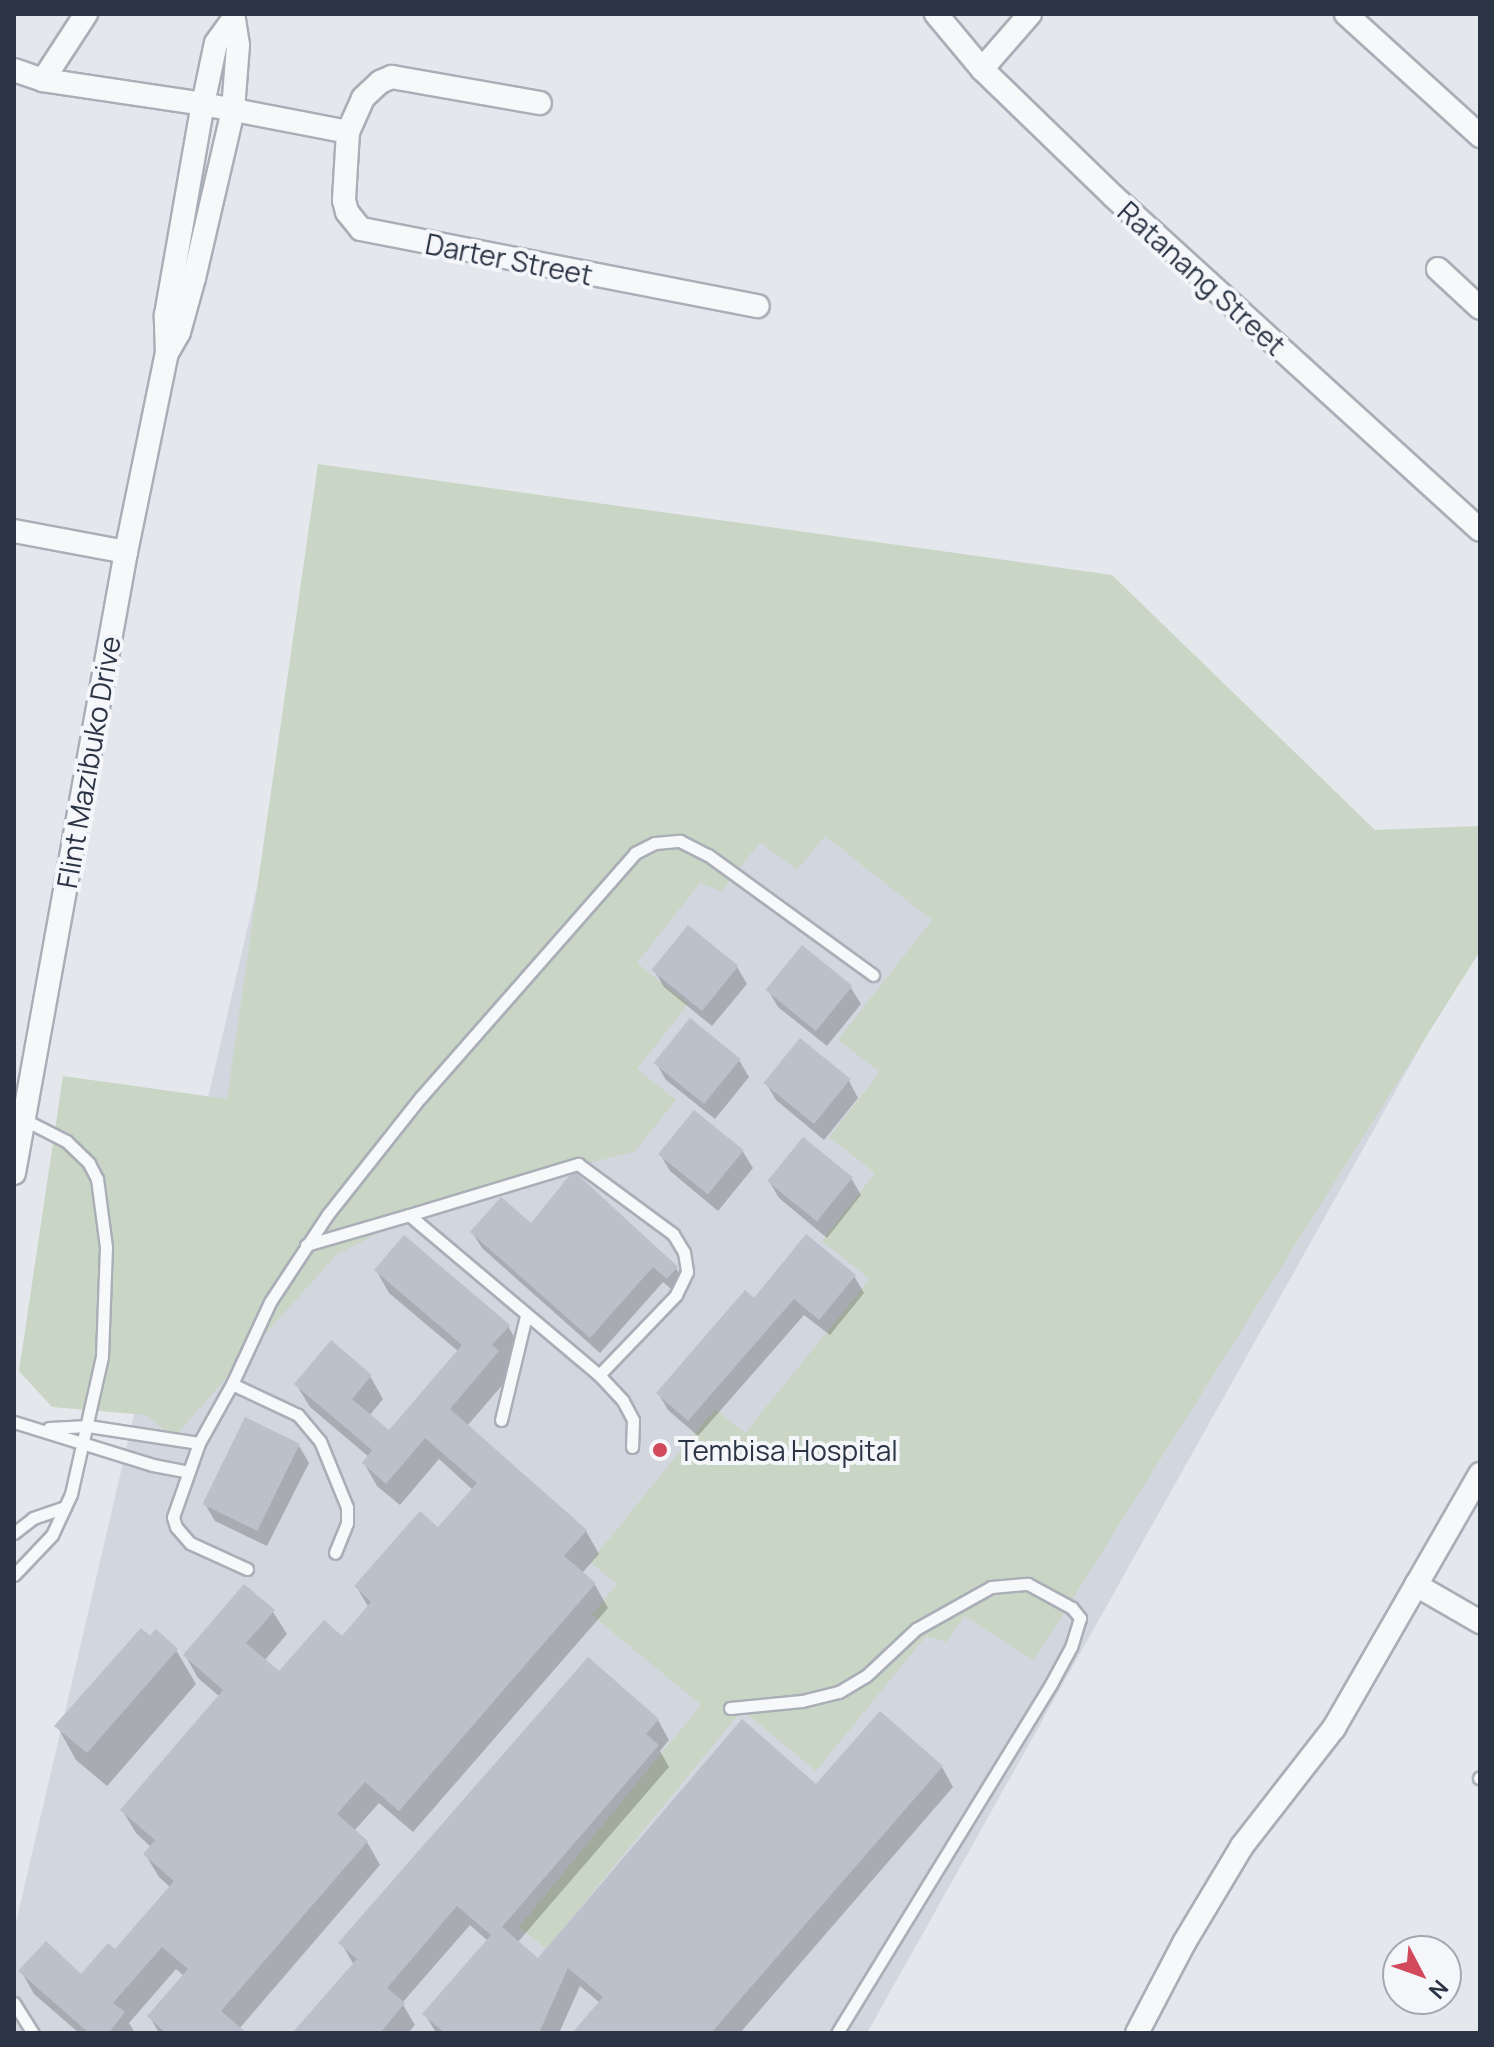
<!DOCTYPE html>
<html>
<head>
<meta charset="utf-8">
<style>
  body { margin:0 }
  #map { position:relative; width:1494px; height:2047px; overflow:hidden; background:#e4e7ec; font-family:Manrope,sans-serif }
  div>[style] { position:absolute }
  .built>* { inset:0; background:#d2d6de }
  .green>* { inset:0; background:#c9d6c5 }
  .shadow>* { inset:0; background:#0003 }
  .building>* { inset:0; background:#bbc0ca; transform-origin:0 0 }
  .roads { filter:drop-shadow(2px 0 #a9aeb7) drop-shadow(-2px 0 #a9aeb7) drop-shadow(0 2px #a9aeb7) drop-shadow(0 -2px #a9aeb7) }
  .service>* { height:11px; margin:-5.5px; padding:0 5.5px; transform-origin:5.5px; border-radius:5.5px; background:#f7f8fa }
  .minor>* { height:22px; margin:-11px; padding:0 11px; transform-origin:11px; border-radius:11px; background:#f7f8fa }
  .dots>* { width:22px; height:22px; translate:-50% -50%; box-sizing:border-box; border:4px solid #f4f6f9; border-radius:50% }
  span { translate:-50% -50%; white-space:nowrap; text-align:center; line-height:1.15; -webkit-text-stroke:8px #f4f6f9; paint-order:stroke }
  .street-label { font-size:28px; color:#2b3445 }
  .poi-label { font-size:28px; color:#2b3445 }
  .left { translate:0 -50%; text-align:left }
  .frame { position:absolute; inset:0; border:16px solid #2b3445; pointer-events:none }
  .north { position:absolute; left:1382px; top:1935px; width:80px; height:80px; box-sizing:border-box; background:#f4f6f9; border:2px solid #a4a8b1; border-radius:50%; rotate:131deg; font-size:22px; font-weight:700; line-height:32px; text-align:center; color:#2b3445 }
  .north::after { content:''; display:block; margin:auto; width:28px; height:36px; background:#d1495b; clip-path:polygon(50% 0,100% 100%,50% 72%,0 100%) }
</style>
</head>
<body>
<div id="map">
  <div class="built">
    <i style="clip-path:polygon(346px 505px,1464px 969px,867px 2033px,14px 2033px,14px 1931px)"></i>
  </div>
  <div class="green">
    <i style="clip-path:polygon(318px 464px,1112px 575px,1375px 830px,1480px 826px,1480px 951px,1034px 1660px,964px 1616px,947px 1642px,926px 1636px,816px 1771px,742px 1710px,546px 1949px,519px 1927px,701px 1705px,592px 1615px,617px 1584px,590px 1562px,715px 1409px,745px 1433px,870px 1279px,822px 1241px,875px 1173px,829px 1137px,880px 1072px,838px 1040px,932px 920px,825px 836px,797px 870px,760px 842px,722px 891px,700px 883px,637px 963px,688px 1004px,637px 1069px,676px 1100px,635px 1151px,431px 1206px,336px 1255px,173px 1438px,147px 1415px,52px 1407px,19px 1371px,63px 1076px,227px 1099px)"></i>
  </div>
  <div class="shadow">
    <i style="clip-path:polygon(737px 967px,747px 984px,712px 1026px,664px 987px,654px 970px)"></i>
    <i style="clip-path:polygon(851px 988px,861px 1004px,827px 1046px,778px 1007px,768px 990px)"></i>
    <i style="clip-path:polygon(800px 1041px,849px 1081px,858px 1098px,824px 1140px,776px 1100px,766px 1083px)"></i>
    <i style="clip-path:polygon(739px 1060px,749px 1077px,715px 1119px,666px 1080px,656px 1063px)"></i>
    <i style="clip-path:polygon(694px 1112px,743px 1152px,753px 1168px,718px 1211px,670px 1171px,660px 1154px)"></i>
    <i style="clip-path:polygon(851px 1178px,861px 1195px,827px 1238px,779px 1198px,769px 1181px)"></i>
    <i style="clip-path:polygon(531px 1226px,676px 1268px,685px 1284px,677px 1294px,663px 1282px,600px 1353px,482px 1248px,472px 1232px)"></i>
    <i style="clip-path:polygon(376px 1270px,508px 1326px,521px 1349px,506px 1367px,511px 1375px,467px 1426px,586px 1531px,599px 1554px,582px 1573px,595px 1585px,608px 1608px,413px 1832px,379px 1803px,354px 1831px,367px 1842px,380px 1865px,239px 2029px,244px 2033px,159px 2033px,150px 2017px,184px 1976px,176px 1969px,129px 2023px,135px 2033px,79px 2033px,34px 1994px,21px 1971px,81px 1977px,116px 1952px,171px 1888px,159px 1877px,145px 1854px,151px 1847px,136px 1833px,122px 1810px,220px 1697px,198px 1678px,185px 1655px,273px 1612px,287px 1634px,264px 1661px,279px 1674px,342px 1638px,369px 1608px,356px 1586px,438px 1530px,473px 1490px,439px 1459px,400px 1505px,377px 1486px,364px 1463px,369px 1457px,310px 1407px,296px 1384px,370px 1376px,383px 1399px,369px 1416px,389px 1433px,459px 1352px,389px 1293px)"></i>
    <i style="clip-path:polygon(854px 1276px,864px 1293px,830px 1335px,804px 1315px,698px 1436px,668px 1410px,658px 1393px,754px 1301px)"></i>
    <i style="clip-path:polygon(299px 1446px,309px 1463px,267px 1546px,215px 1521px,205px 1504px)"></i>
    <i style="clip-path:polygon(150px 1639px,176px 1650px,196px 1684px,107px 1786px,76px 1760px,57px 1726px)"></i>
    <i style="clip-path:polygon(658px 1720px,669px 1740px,660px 1751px,669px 1767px,517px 1943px,538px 1961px,817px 1786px,942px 1767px,953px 1787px,740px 2033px,575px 2033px,600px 2003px,580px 1986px,559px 2033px,436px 2033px,425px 2014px,488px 1941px,470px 1925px,402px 2003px,415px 2025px,408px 2033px,295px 2033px,354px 1965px,341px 1943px)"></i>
  </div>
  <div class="building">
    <i style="left:688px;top:925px;width:65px;height:58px;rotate:39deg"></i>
    <i style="left:802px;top:945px;width:65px;height:58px;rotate:39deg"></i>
    <i style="left:690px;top:1018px;width:65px;height:58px;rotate:39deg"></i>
    <i style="left:800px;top:1038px;width:65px;height:58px;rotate:39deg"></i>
    <i style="left:694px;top:1110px;width:64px;height:57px;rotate:39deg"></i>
    <i style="left:803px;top:1137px;width:64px;height:57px;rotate:39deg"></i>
    <i style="clip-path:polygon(576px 1173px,678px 1267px,667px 1279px,653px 1267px,590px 1338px,470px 1232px,501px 1197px,531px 1223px,569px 1176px)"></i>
    <i style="clip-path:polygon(806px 1234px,856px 1275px,819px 1320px,794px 1299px,688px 1421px,656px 1393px,745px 1290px,754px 1298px)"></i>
    <i style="clip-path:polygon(404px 1235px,510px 1325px,492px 1345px,499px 1351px,450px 1409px,587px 1530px,564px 1556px,596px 1583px,399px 1811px,365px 1782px,337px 1814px,368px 1841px,221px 2011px,247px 2033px,166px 2033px,147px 2016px,188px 1969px,162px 1947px,113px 2003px,125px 2012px,109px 2033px,89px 2033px,18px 1971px,46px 1941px,81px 1974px,108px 1943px,115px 1949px,174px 1881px,143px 1854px,155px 1840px,120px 1810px,223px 1690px,183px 1655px,244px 1584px,275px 1610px,246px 1643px,279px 1671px,324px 1620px,342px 1636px,371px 1602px,354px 1586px,420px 1511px,438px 1527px,477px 1483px,425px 1438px,386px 1484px,362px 1463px,372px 1450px,294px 1384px,331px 1340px,372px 1375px,352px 1399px,389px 1430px,462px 1345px,374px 1270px)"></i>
    <i style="left:245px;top:1417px;width:61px;height:97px;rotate:26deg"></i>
    <i style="clip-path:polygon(141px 1628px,150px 1636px,156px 1629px,178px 1649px,87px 1753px,54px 1726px)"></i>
    <i style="clip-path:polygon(588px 1657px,659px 1719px,646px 1734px,659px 1745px,502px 1927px,538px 1958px,742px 1719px,816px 1784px,880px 1711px,943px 1766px,711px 2033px,572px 2033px,603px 1997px,568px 1968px,539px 2033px,445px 2033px,422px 2014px,491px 1935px,457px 1906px,387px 1988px,405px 2003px,380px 2033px,292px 2033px,357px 1959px,338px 1943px)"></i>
  </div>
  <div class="roads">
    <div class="service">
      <i style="left:409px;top:1215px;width:177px;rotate:-16.8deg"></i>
      <i style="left:578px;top:1164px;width:118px;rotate:36.4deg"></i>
      <i style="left:673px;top:1234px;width:21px;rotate:59deg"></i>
      <i style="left:684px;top:1252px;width:20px;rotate:81deg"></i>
      <i style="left:687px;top:1272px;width:25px;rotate:116deg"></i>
      <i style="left:676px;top:1295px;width:111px;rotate:133.9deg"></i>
      <i style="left:306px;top:1245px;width:107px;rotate:-16.2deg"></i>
      <i style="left:409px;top:1215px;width:248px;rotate:40.1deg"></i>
      <i style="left:599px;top:1375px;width:35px;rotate:47deg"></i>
      <i style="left:623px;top:1401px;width:21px;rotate:62deg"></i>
      <i style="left:633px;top:1420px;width:27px;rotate:92deg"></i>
      <i style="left:232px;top:1384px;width:90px;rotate:-65.1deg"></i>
      <i style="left:270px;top:1302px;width:105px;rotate:-56.6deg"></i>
      <i style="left:328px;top:1214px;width:148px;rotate:-51.6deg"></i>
      <i style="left:420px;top:1098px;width:326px;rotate:-48.7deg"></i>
      <i style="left:635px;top:853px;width:22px;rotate:-27deg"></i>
      <i style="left:655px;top:843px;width:25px;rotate:-5deg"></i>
      <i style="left:680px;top:841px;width:31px;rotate:27deg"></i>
      <i style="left:708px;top:855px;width:204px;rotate:36deg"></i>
      <i style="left:501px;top:1420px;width:107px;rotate:-76.5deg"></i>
      <i style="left:14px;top:1422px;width:145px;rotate:17.2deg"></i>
      <i style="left:153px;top:1465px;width:36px;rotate:11deg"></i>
      <i style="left:49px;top:1428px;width:39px;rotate:-3deg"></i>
      <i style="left:88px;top:1426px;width:112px;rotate:8.7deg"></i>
      <i style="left:14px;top:1533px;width:24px;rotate:-38deg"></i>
      <i style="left:33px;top:1518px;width:34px;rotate:-19deg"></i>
      <i style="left:247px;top:1569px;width:63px;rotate:-155.5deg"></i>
      <i style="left:190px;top:1543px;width:21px;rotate:-131deg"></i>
      <i style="left:176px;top:1527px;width:10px;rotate:-107deg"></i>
      <i style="left:173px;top:1517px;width:78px;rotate:-70.6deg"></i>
      <i style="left:199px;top:1443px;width:68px;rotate:-60.8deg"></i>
      <i style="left:232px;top:1384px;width:73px;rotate:25.2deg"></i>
      <i style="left:298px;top:1415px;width:34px;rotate:50deg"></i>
      <i style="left:320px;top:1441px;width:71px;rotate:67.8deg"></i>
      <i style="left:347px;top:1507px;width:16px;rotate:90deg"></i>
      <i style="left:347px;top:1523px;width:32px;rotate:112deg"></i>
      <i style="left:14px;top:1575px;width:55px;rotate:-46.5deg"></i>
      <i style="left:52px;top:1535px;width:45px;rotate:-65.1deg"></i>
      <i style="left:71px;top:1494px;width:141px;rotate:-77.3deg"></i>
      <i style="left:102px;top:1356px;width:109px;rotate:-87.9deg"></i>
      <i style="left:106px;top:1247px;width:69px;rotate:-97.5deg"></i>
      <i style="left:97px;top:1179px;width:18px;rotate:-117deg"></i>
      <i style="left:89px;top:1163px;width:32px;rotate:-136deg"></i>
      <i style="left:66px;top:1141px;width:48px;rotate:-152.9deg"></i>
      <i style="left:730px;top:1708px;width:72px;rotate:-5.6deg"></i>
      <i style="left:802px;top:1701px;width:38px;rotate:-14deg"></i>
      <i style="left:839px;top:1692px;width:31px;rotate:-31deg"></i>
      <i style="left:866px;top:1676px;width:69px;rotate:-43.2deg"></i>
      <i style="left:916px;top:1629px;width:86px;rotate:-29.2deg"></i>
      <i style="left:991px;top:1587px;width:37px;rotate:-5deg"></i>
      <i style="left:1028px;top:1584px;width:50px;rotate:28.6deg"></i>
      <i style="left:1072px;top:1608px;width:13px;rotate:51deg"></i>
      <i style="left:1080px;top:1618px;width:30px;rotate:107deg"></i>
      <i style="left:1071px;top:1647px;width:42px;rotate:118.4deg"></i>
      <i style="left:1051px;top:1684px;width:409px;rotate:121.5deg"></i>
      <i style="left:1479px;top:1778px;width:1px;rotate:-45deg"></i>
      <i style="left:14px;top:2003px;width:36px;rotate:58deg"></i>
    </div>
    <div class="minor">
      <i style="left:936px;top:14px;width:72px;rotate:50.1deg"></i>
      <i style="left:982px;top:69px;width:182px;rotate:44.1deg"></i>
      <i style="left:1113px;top:196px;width:496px;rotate:42.3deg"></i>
      <i style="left:1346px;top:14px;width:181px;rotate:42.3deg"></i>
      <i style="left:982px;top:69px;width:73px;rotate:-48.9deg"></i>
      <i style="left:14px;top:70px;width:31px;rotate:19deg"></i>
      <i style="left:43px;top:80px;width:162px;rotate:8.5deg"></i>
      <i style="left:203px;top:104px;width:148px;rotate:10.9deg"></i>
      <i style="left:348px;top:132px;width:68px;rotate:93.4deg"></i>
      <i style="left:344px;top:200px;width:12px;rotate:76deg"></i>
      <i style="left:347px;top:212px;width:22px;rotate:51deg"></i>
      <i style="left:361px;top:229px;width:404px;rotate:11deg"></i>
      <i style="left:43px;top:80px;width:79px;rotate:-56.9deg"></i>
      <i style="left:348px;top:132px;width:37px;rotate:-66deg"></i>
      <i style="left:363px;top:98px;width:23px;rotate:-43deg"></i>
      <i style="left:380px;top:82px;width:13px;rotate:-23deg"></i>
      <i style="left:392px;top:77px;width:150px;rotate:10deg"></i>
      <i style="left:1438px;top:269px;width:57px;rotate:42.9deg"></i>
      <i style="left:167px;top:353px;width:24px;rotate:-60deg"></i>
      <i style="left:179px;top:332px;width:56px;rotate:-74.5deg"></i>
      <i style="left:194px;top:278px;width:172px;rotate:-76.9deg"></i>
      <i style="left:233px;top:110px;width:65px;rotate:-85.6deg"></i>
      <i style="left:238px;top:45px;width:31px;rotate:-99deg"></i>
      <i style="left:14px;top:531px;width:114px;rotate:10.6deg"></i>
      <i style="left:14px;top:1173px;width:631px;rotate:-79.78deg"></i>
      <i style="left:126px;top:552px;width:203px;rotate:-78.4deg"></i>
      <i style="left:167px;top:353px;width:38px;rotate:-92deg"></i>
      <i style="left:166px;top:315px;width:214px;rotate:-80.1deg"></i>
      <i style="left:203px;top:104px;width:62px;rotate:-78deg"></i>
      <i style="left:216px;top:43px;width:26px;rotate:-54deg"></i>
      <i style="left:1416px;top:1585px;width:74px;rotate:30deg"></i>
      <i style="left:1137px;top:2033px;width:102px;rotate:-62.4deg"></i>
      <i style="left:1184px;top:1943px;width:113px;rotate:-59.1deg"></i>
      <i style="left:1242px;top:1846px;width:150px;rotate:-52.1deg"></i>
      <i style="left:1334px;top:1728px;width:293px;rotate:-60.1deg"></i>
    </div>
  </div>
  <div class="dots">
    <i style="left:660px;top:1450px;background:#d1495b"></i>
  </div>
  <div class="street-label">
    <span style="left:509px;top:259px;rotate:11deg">Darter Street</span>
    <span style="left:1202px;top:278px;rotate:42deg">Ratanang Street</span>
    <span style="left:88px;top:762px;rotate:-80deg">Flint Mazibuko Drive</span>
  </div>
  <div class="poi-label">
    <span class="left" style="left:678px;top:1450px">Tembisa Hospital</span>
  </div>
  <div class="frame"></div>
  <div class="north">N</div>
</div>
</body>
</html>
